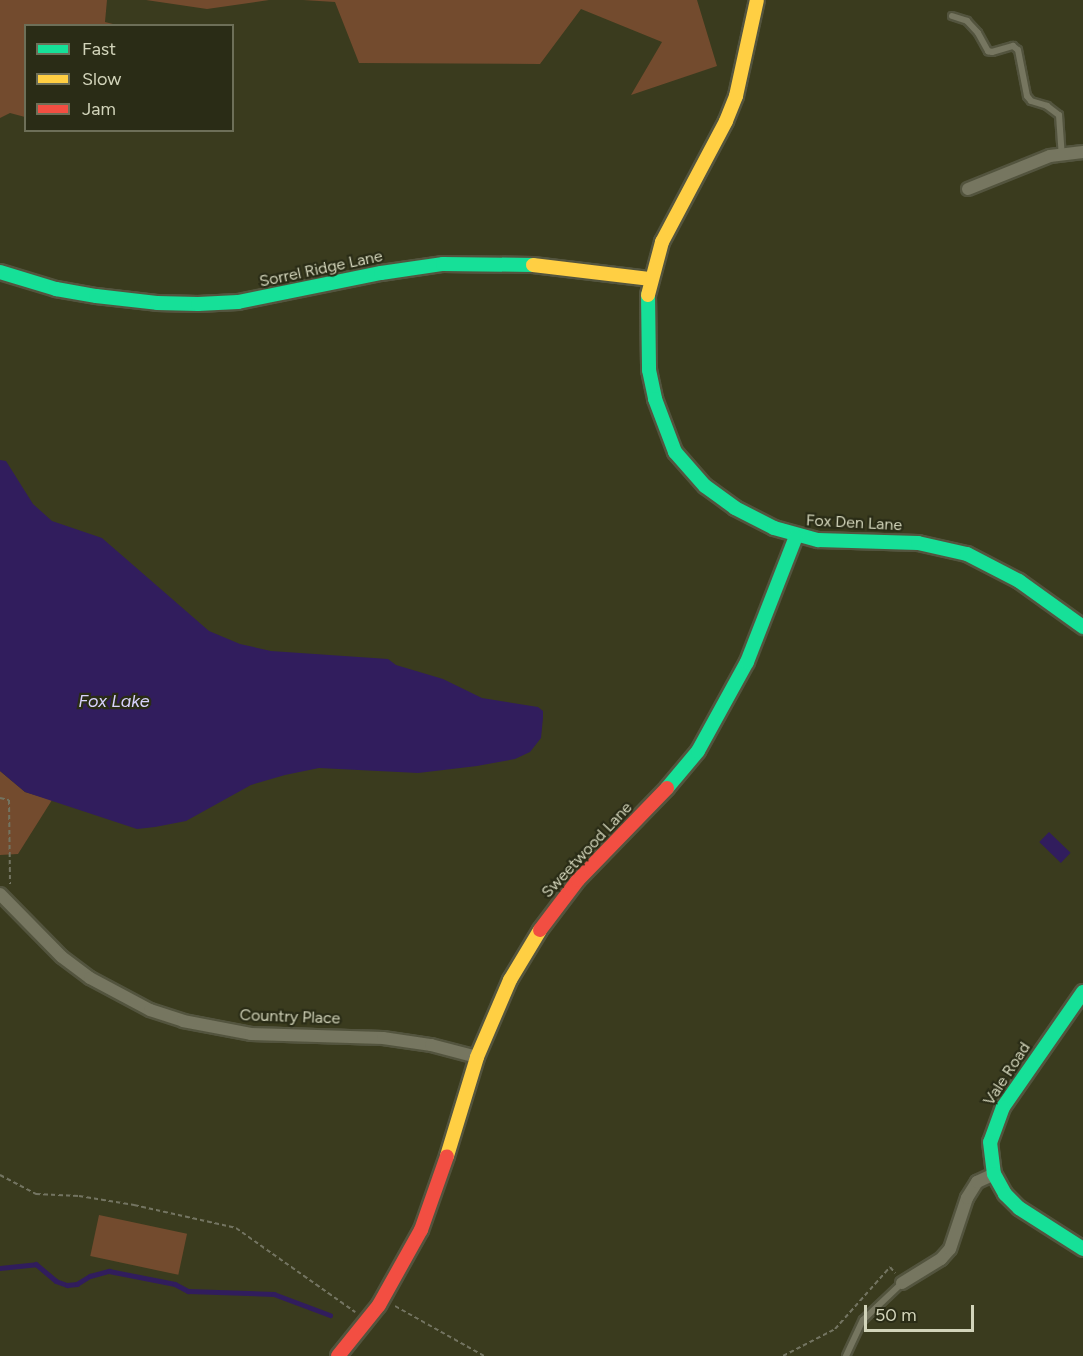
<!DOCTYPE html>
<html>
<head>
<meta charset="utf-8">
<style>
  body { margin:0 }
  #map { position:relative; width:1083px; height:1356px; overflow:hidden; background:#3a3b1e; font-family:Figtree,sans-serif }
  div>[style] { position:absolute }
  .green>* { inset:0; background:#734b2e; transform-origin:0 0 }
  .water>* { inset:0; background:#311d5d; transform-origin:0 0 }
  .stream>* { height:4.5px; margin:-2.25px; padding:0 2.25px; transform-origin:2.25px; border-radius:2.25px; background:#311d5d }
  .path>* { height:2px; margin-top:-1px; transform-origin:0; background:repeating-linear-gradient(90deg,#737461 0 4.5px,transparent 0 7.5px) }
  .roads { filter:drop-shadow(2px 0 #53543e) drop-shadow(-2px 0 #53543e) drop-shadow(0 2px #53543e) drop-shadow(0 -2px #53543e) }
  .lane>* { height:6px; margin:-3px; padding:0 3px; transform-origin:3px; border-radius:3px; background:#767660 }
  .street>* { height:12px; margin:-6px; padding:0 6px; transform-origin:6px; border-radius:6px; background:#767660 }
  .fast>* { height:14px; margin:-7px; padding:0 7px; transform-origin:7px; border-radius:7px; background:#16e098 }
  .slow>* { height:14px; margin:-7px; padding:0 7px; transform-origin:7px; border-radius:7px; background:#ffcf43 }
  .jam>* { height:14px; margin:-7px; padding:0 7px; transform-origin:7px; border-radius:7px; background:#f24e42 }
  span { translate:-50% -50%; white-space:nowrap; text-align:center; line-height:1.15; -webkit-text-stroke:4.5px #2a2c16; paint-order:stroke }
  .street-label { font-size:16px; color:#d2d4ba }
  .water-label { font-size:18px; color:#d8d2fd; font-style:italic }
  .legend { position:absolute; left:24px; top:24px; width:210px; height:108px; box-sizing:border-box; background:#2a2c16; border:2px solid #6d6f58; margin:0; padding:8px 10px; list-style:none; font-size:18px; color:#d2d4ba }
  .legend li { display:flex; align-items:center; gap:12px; height:30px }
  .legend b { width:30px; border:2px solid #6d6f58 }
  .scale { position:absolute; left:864px; top:1305px; width:110px; height:27px; box-sizing:border-box; border:3px solid #d2d4ba; border-top:0; padding-left:8px; font-size:18px; line-height:21px; white-space:nowrap; color:#d2d4ba; -webkit-text-stroke:4px #2a2c16; paint-order:stroke }
</style>
</head>
<body>
<div id="map">
  <div class="green">
    <i style="clip-path:polygon(0 0,107px 0,105px 22px,117px 25px,26px 26px,25px 117px,10px 113px,0 118px)"></i>
    <i style="clip-path:polygon(146px 0,269px 0,207px 9px)"></i>
    <i style="clip-path:polygon(303px 0,697px 0,717px 66px,631px 95px,662px 42px,581px 9px,540px 64px,359px 63px,335px 2px)"></i>
    <i style="clip-path:polygon(0 771px,25px 792px,52px 800px,18px 854px,0 855px)"></i>
    <i style="left:99px;top:1215px;width:90px;height:42px;rotate:12deg"></i>
  </div>
  <div class="water">
    <i style="clip-path:polygon(0 460px,6px 461px,33px 504px,52px 521px,102px 538px,209px 631px,240px 644px,271px 651px,388px 659px,396px 665px,443px 679px,482px 698px,538px 707px,543px 711px,543px 718px,541px 738px,530px 752px,515px 759px,477px 766px,418px 773px,319px 768px,285px 775px,251px 785px,186px 821px,155px 827px,137px 829px,25px 792px,0 771px)"></i>
    <i style="left:1049px;top:832px;width:30px;height:14px;rotate:44deg"></i>
  </div>
  <div class="stream">
    <i style="left:0;top:1268px;width:36px;rotate:-6deg"></i>
    <i style="left:36px;top:1264px;width:26px;rotate:40deg"></i>
    <i style="left:56px;top:1281px;width:12px;rotate:20deg"></i>
    <i style="left:67px;top:1285px;width:10px;rotate:-6deg"></i>
    <i style="left:77px;top:1284px;width:15px;rotate:-32deg"></i>
    <i style="left:90px;top:1276px;width:20px;rotate:-15deg"></i>
    <i style="left:109px;top:1271px;width:67px;rotate:11.1deg"></i>
    <i style="left:175px;top:1284px;width:15px;rotate:28deg"></i>
    <i style="left:188px;top:1291px;width:86px;rotate:2deg"></i>
    <i style="left:274px;top:1294px;width:60px;rotate:20.6deg"></i>
  </div>
  <div class="path">
    <i style="left:0;top:798px;width:9px;rotate:13deg"></i>
    <i style="left:9px;top:800px;width:84px;rotate:89.3deg"></i>
    <i style="left:0;top:1175px;width:41px;rotate:27.8deg"></i>
    <i style="left:36px;top:1194px;width:43px;rotate:2.7deg"></i>
    <i style="left:79px;top:1196px;width:56px;rotate:9.3deg"></i>
    <i style="left:134px;top:1205px;width:105px;rotate:12.7deg"></i>
    <i style="left:236px;top:1228px;width:146px;rotate:35.2deg"></i>
    <i style="left:395px;top:1306px;width:102px;rotate:29.3deg"></i>
    <i style="left:783px;top:1356px;width:59px;rotate:-27.4deg"></i>
    <i style="left:835px;top:1329px;width:83px;rotate:-48.4deg"></i>
    <i style="left:890px;top:1267px;width:8px;rotate:50deg"></i>
  </div>
  <div class="roads">
    <div class="lane">
      <i style="left:952px;top:16px;width:16px;rotate:18deg"></i>
      <i style="left:967px;top:21px;width:16px;rotate:47deg"></i>
      <i style="left:978px;top:33px;width:21px;rotate:61deg"></i>
      <i style="left:988px;top:51px;width:4px;rotate:14deg"></i>
      <i style="left:992px;top:52px;width:22px;rotate:-16deg"></i>
      <i style="left:1013px;top:46px;width:6px;rotate:39deg"></i>
      <i style="left:1018px;top:50px;width:47px;rotate:78.9deg"></i>
      <i style="left:1027px;top:96px;width:6px;rotate:51deg"></i>
      <i style="left:1031px;top:101px;width:17px;rotate:17deg"></i>
      <i style="left:1047px;top:106px;width:15px;rotate:37deg"></i>
      <i style="left:1059px;top:115px;width:39px;rotate:86deg"></i>
      <i style="left:846px;top:1356px;width:40px;rotate:-65deg"></i>
      <i style="left:863px;top:1320px;width:54px;rotate:-43.5deg"></i>
    </div>
    <div class="street">
      <i style="left:968px;top:189px;width:88px;rotate:-21.9deg"></i>
      <i style="left:1050px;top:156px;width:33px;rotate:-7deg"></i>
      <i style="left:0;top:894px;width:88px;rotate:45.5deg"></i>
      <i style="left:62px;top:957px;width:35px;rotate:37deg"></i>
      <i style="left:90px;top:978px;width:68px;rotate:28.1deg"></i>
      <i style="left:150px;top:1010px;width:35px;rotate:18deg"></i>
      <i style="left:183px;top:1021px;width:69px;rotate:10.8deg"></i>
      <i style="left:251px;top:1034px;width:132px;rotate:1.7deg"></i>
      <i style="left:383px;top:1038px;width:49px;rotate:8.3deg"></i>
      <i style="left:431px;top:1045px;width:48px;rotate:14.6deg"></i>
      <i style="left:902px;top:1283px;width:46px;rotate:-31.6deg"></i>
      <i style="left:941px;top:1259px;width:13px;rotate:-48deg"></i>
      <i style="left:950px;top:1249px;width:54px;rotate:-71.6deg"></i>
      <i style="left:967px;top:1198px;width:19px;rotate:-58deg"></i>
      <i style="left:977px;top:1182px;width:19px;rotate:-25deg"></i>
    </div>
    <div class="fast">
      <i style="left:0;top:272px;width:59px;rotate:16.9deg"></i>
      <i style="left:56px;top:289px;width:41px;rotate:9.9deg"></i>
      <i style="left:96px;top:296px;width:61px;rotate:6.5deg"></i>
      <i style="left:157px;top:303px;width:41px;rotate:1.4deg"></i>
      <i style="left:198px;top:304px;width:40px;rotate:-2.9deg"></i>
      <i style="left:238px;top:302px;width:146px;rotate:-11.5deg"></i>
      <i style="left:381px;top:273px;width:63px;rotate:-8.3deg"></i>
      <i style="left:443px;top:264px;width:90px;rotate:0.6deg"></i>
      <i style="left:648px;top:295px;width:75px;rotate:89.2deg"></i>
      <i style="left:649px;top:370px;width:30px;rotate:78deg"></i>
      <i style="left:655px;top:399px;width:57px;rotate:69.3deg"></i>
      <i style="left:675px;top:452px;width:45px;rotate:48.6deg"></i>
      <i style="left:705px;top:486px;width:37px;rotate:36deg"></i>
      <i style="left:735px;top:508px;width:44px;rotate:27.1deg"></i>
      <i style="left:774px;top:528px;width:46px;rotate:15.3deg"></i>
      <i style="left:818px;top:540px;width:100px;rotate:1.7deg"></i>
      <i style="left:918px;top:543px;width:50px;rotate:12.7deg"></i>
      <i style="left:967px;top:554px;width:59px;rotate:27.4deg"></i>
      <i style="left:1019px;top:581px;width:79px;rotate:35.7deg"></i>
      <i style="left:667px;top:788px;width:48px;rotate:-50deg"></i>
      <i style="left:698px;top:751px;width:102px;rotate:-61.2deg"></i>
      <i style="left:747px;top:662px;width:135px;rotate:-68.7deg"></i>
      <i style="left:1083px;top:992px;width:140px;rotate:124.8deg"></i>
      <i style="left:1003px;top:1107px;width:37px;rotate:110deg"></i>
      <i style="left:990px;top:1142px;width:32px;rotate:83deg"></i>
      <i style="left:994px;top:1174px;width:23px;rotate:61deg"></i>
      <i style="left:1005px;top:1194px;width:20px;rotate:45deg"></i>
      <i style="left:1019px;top:1208px;width:76px;rotate:32.6deg"></i>
    </div>
    <div class="slow">
      <i style="left:533px;top:265px;width:119px;rotate:6.8deg"></i>
      <i style="left:648px;top:295px;width:55px;rotate:-75.2deg"></i>
      <i style="left:662px;top:242px;width:137px;rotate:-62.1deg"></i>
      <i style="left:726px;top:121px;width:27px;rotate:-68deg"></i>
      <i style="left:736px;top:96px;width:98px;rotate:-77.7deg"></i>
      <i style="left:447px;top:1156px;width:103px;rotate:-73.1deg"></i>
      <i style="left:477px;top:1057px;width:84px;rotate:-66.8deg"></i>
      <i style="left:510px;top:980px;width:58px;rotate:-59deg"></i>
    </div>
    <div class="jam">
      <i style="left:540px;top:930px;width:63px;rotate:-52.8deg"></i>
      <i style="left:578px;top:880px;width:128px;rotate:-45.9deg"></i>
      <i style="left:338px;top:1356px;width:65px;rotate:-51.2deg"></i>
      <i style="left:379px;top:1305px;width:86px;rotate:-60.8deg"></i>
      <i style="left:421px;top:1230px;width:78px;rotate:-70.6deg"></i>
    </div>
  </div>
  <div class="street-label">
    <span style="left:321px;top:269px;rotate:-12deg">Sorrel Ridge Lane</span>
    <span style="left:854px;top:523px;rotate:3deg">Fox Den Lane</span>
    <span style="left:587px;top:850px;rotate:-47deg">Sweetwood Lane</span>
    <span style="left:290px;top:1017px;rotate:2deg">Country Place</span>
    <span style="left:1007px;top:1074px;rotate:-57deg">Vale Road</span>
  </div>
  <div class="water-label">
    <span style="left:114px;top:701px">Fox Lake</span>
  </div>
  <ul class="legend">
  <li><b style="height:8px;background:#16e098"></b>Fast</li>
  <li><b style="height:8px;background:#ffcf43"></b>Slow</li>
  <li><b style="height:8px;background:#f24e42"></b>Jam</li>
  </ul>
  <div class="scale">50 m</div>
</div>
</body>
</html>
